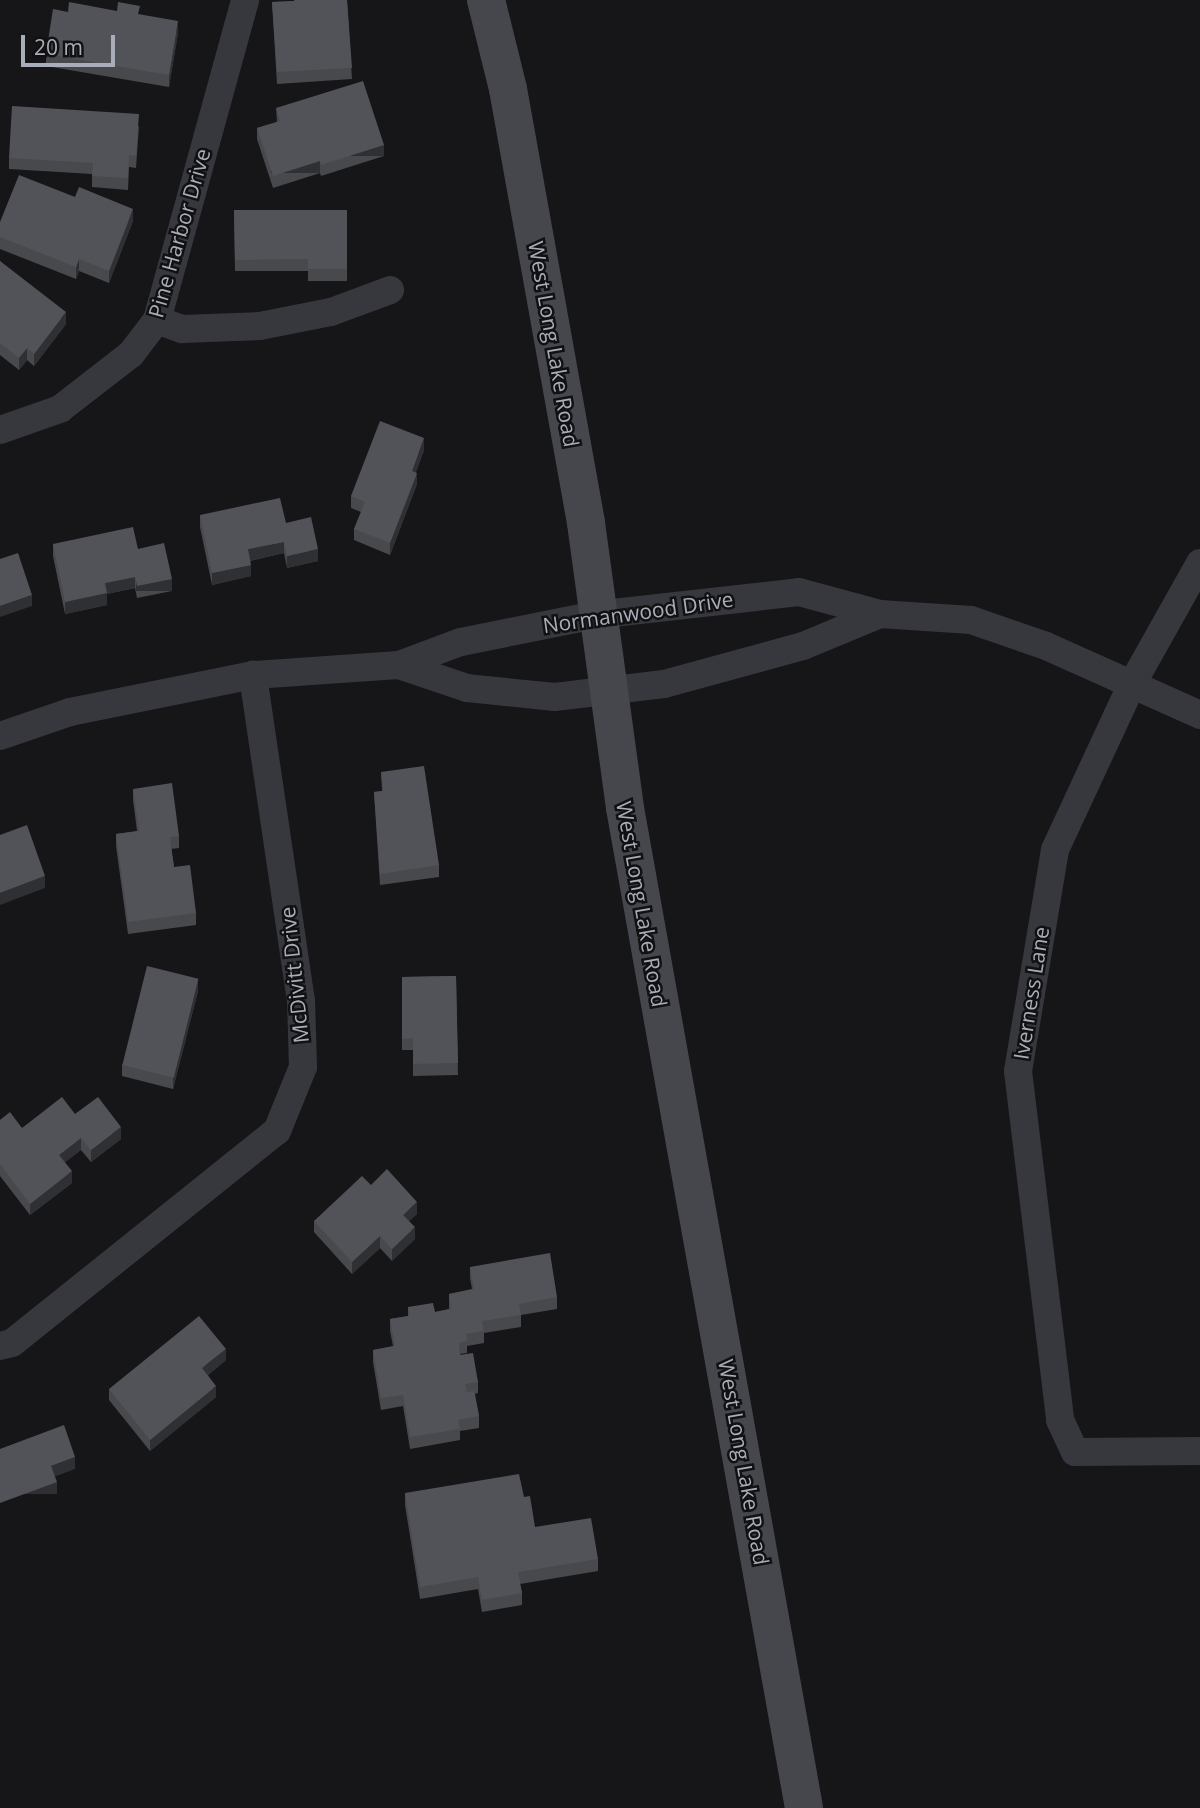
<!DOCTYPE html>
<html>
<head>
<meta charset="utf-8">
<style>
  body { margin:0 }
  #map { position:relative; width:1200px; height:1808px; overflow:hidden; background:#161618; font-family:"Open Sans",sans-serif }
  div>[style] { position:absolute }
  .street>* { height:28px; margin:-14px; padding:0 14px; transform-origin:14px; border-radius:14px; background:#37383d }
  .secondary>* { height:38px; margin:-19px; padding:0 19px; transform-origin:19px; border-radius:19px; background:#45474d }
  .wall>* { inset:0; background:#47494d }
  .shaded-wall>* { inset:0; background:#2f3033; transform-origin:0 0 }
  .building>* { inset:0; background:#525359; transform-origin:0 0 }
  span { translate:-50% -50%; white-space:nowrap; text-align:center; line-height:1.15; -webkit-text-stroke:5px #111113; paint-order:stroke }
  .street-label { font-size:21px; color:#a8adb8 }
  .scale { position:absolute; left:21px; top:35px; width:94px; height:32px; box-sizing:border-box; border:4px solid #a8adb8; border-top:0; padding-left:9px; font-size:21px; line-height:24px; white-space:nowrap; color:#a8adb8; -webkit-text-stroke:5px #111113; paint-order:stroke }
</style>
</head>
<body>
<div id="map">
  <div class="street">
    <i style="left:157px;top:320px;width:27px;rotate:20deg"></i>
    <i style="left:182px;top:329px;width:78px;rotate:-2.2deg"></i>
    <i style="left:260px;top:326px;width:72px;rotate:-11.2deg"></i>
    <i style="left:331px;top:312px;width:63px;rotate:-20.4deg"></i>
    <i style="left:0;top:430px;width:64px;rotate:-19.3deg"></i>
    <i style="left:60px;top:409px;width:90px;rotate:-37.8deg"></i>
    <i style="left:131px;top:354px;width:43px;rotate:-52.6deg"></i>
    <i style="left:157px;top:320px;width:332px;rotate:-74.6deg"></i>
    <i style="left:1200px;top:563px;width:141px;rotate:119.3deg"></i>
    <i style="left:1131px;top:686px;width:181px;rotate:114.9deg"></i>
    <i style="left:1055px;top:850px;width:224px;rotate:99.5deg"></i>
    <i style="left:1018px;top:1071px;width:352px;rotate:83.1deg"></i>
    <i style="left:1060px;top:1420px;width:35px;rotate:65deg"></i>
    <i style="left:1075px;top:1452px;width:125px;rotate:-0.5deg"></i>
    <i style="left:799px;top:592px;width:84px;rotate:15.2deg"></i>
    <i style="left:880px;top:614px;width:83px;rotate:157.4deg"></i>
    <i style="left:803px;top:646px;width:144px;rotate:164.7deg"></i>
    <i style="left:664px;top:684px;width:110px;rotate:173.2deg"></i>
    <i style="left:555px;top:697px;width:88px;rotate:-174.2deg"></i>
    <i style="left:467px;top:688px;width:72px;rotate:-161.3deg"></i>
    <i style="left:399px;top:665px;width:66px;rotate:-20.4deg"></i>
    <i style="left:461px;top:642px;width:137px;rotate:-11.4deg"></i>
    <i style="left:595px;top:615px;width:205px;rotate:-6.4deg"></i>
    <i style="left:880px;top:614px;width:91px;rotate:3.8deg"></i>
    <i style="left:971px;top:620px;width:79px;rotate:19.1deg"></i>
    <i style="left:1046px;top:646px;width:169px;rotate:24.1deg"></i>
    <i style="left:0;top:736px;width:74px;rotate:-18.9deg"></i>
    <i style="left:70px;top:712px;width:187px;rotate:-11.4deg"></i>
    <i style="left:253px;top:675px;width:146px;rotate:-3.9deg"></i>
    <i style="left:0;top:1346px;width:12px;rotate:-14deg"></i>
    <i style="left:12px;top:1343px;width:339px;rotate:-38.7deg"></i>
    <i style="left:277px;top:1131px;width:69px;rotate:-67.9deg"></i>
    <i style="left:303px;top:1067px;width:66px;rotate:-91.7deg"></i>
    <i style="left:301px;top:1001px;width:330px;rotate:-98.4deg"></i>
  </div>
  <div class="secondary">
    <i style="left:486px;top:0;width:92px;rotate:76.1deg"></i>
    <i style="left:508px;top:89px;width:441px;rotate:79.8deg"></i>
    <i style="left:586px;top:523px;width:288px;rotate:82.2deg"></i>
    <i style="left:625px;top:808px;width:1016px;rotate:79.85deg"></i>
  </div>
  <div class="wall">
    <i style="clip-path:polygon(294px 0,347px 0,352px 79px,277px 84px,272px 2px,294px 1px)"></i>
    <i style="clip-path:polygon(68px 12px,140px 15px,178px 33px,169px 87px,46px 66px,46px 54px)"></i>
    <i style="clip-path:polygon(276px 108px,384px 156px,321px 176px,320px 173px,273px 188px,257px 139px,257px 128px,277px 122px)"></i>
    <i style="clip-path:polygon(139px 126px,136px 168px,129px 167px,128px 190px,92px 187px,92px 174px,9px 169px,9px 158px)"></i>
    <i style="clip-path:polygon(234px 210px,347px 210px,347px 281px,308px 281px,308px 271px,235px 271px)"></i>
    <i style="clip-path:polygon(133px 221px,109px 283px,79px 271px,76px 279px,0 249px,0 222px)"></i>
    <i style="clip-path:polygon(0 261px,66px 324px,34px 366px,27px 360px,19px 370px,0 355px)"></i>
    <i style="clip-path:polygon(424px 450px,416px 472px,417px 484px,390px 555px,354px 540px,354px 529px,361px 512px,351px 508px,351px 496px)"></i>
    <i style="clip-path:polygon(200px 515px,286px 523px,318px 561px,287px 568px,284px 553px,250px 561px,251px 576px,212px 585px,200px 527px)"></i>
    <i style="clip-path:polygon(53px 544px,138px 549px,172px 591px,137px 598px,135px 588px,107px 594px,107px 605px,65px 614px,53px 556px)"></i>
    <i style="clip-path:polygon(381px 772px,439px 865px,439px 877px,380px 885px,374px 792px,382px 791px)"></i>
    <i style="clip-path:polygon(133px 789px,179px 836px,179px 848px,171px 849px,174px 867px,196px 913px,196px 925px,128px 934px,116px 846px,116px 834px,137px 831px,133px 800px)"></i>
    <i style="clip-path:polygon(456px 976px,458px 1075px,413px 1076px,413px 1050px,402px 1050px,402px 977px)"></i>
    <i style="clip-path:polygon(198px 991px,173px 1089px,122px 1076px,122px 1065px)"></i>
    <i style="clip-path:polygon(75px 1114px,121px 1139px,91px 1162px,81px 1150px,65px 1162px,72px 1183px,30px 1215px,0 1176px,0 1120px,22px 1128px)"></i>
    <i style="clip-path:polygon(371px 1185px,417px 1214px,409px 1221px,415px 1239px,392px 1261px,380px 1248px,352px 1274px,314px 1232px,314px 1221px)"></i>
    <i style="clip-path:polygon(470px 1267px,557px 1297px,557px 1309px,521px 1315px,521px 1327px,484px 1333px,484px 1343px,467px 1346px,467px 1353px,460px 1354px,478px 1382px,478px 1393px,475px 1394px,479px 1416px,479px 1428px,460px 1431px,460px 1440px,410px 1449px,403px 1406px,381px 1410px,373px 1362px,373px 1350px,393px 1346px,390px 1331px,390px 1319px,408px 1316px,408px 1307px,435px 1312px,449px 1309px,449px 1294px,472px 1289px,470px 1278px)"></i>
    <i style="clip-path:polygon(226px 1360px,208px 1375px,216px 1397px,150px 1451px,109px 1400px,109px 1389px)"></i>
    <i style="clip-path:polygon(405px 1493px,524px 1497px,535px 1527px,598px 1559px,598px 1571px,520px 1584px,522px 1593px,522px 1605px,482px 1612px,478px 1589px,420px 1599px,405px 1505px)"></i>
  </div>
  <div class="shaded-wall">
    <i style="clip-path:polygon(178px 21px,178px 33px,169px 87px,169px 75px)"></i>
    <i style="left:384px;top:145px;width:11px;height:66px;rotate:90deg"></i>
    <i style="left:320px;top:161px;width:12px;height:49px;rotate:90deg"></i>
    <i style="clip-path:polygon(133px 209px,133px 221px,109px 283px,109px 271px)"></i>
    <i style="clip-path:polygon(79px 259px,79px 271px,76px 279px,76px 267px)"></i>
    <i style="clip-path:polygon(66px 312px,66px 324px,34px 366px,34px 354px)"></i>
    <i style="clip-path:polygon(27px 348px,27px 360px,19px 370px,19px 358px)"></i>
    <i style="clip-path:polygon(424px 438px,424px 450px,412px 482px,412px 471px)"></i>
    <i style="clip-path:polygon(417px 473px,417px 484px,390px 555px,390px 543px)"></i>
    <i style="clip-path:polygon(284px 542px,284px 553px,248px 561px,248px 549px)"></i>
    <i style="clip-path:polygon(318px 549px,318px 561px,287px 568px,287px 556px)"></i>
    <i style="clip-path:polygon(251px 565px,251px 576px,212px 585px,212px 573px)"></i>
    <i style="clip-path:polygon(135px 577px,135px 588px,107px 594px,107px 605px,65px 614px,65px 602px,105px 583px)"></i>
    <i style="left:172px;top:579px;width:12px;height:36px;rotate:90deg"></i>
    <i style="clip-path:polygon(32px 595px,32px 606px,0 617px,0 606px)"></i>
    <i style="clip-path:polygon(45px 876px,45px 888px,0 905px,0 893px)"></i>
    <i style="clip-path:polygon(198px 979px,198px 991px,173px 1089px,173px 1078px)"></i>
    <i style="clip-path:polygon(121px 1127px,121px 1139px,91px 1162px,91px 1150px)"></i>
    <i style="clip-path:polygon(81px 1138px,81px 1150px,59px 1167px,59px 1155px)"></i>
    <i style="clip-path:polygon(72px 1171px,72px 1183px,30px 1215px,30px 1204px)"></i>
    <i style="clip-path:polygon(417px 1202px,417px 1214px,403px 1227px,403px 1215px)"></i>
    <i style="clip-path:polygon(415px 1227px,415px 1239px,392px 1261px,392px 1249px)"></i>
    <i style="clip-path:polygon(380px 1236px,380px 1248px,352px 1274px,352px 1262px)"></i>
    <i style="clip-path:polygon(226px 1349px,226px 1360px,202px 1380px,202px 1368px)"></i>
    <i style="clip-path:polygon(216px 1386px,216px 1397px,150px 1451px,150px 1440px)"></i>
    <i style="clip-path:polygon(75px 1457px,75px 1469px,51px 1478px,51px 1466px)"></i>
    <i style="left:57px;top:1482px;width:12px;height:61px;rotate:90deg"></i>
  </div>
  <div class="building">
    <i style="clip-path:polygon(295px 0,347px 0,352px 68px,277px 72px,272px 2px,295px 1px)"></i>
    <i style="clip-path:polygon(69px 2px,117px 11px,118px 2px,140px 6px,138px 14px,178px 21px,169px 75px,46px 54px,53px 9px,68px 12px)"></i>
    <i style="clip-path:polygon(363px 81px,384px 145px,321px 165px,320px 161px,273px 176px,257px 128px,280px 121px,276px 108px)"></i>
    <i style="clip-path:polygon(12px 106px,139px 114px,136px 156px,129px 155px,128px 178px,92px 176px,93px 163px,9px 158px)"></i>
    <i style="clip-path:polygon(19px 175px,75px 197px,79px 187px,133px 209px,109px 271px,79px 259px,76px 267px,0 237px,0 222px)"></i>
    <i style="clip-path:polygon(234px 210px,347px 210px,347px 269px,308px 269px,308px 259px,235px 260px)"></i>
    <i style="clip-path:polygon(0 261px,66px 312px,34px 354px,27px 348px,19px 358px,0 343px)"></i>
    <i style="clip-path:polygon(380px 421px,424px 438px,412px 471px,417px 473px,390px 543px,354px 529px,365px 502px,351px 496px)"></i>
    <i style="clip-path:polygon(280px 498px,286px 523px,311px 517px,318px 549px,287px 556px,284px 542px,248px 549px,251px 565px,212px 573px,200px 515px)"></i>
    <i style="clip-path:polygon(133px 527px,138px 549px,164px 543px,172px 579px,137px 586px,135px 577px,105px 583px,107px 593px,65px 602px,53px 544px)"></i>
    <i style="clip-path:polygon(18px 553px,32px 595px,0 606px,0 559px)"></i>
    <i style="clip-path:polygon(424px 766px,439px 865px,380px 874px,374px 792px,383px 791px,381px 772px)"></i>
    <i style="clip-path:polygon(172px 783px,179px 836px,170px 837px,174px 867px,190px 865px,196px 913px,128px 922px,116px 834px,139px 831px,133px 789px)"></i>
    <i style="clip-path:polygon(27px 825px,45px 876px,0 893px,0 835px)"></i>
    <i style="left:147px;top:966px;width:53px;height:102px;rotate:14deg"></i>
    <i style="clip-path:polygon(456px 976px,458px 1063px,413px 1064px,413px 1038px,402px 1039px,402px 977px)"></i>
    <i style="clip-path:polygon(62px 1097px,75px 1114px,98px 1097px,121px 1127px,91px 1150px,81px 1138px,59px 1155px,72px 1171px,30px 1204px,0 1164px,0 1120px,10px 1112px,22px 1128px)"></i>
    <i style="clip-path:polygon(387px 1169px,417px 1202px,403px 1215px,415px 1227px,392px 1249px,380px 1236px,352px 1262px,314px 1221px,362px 1176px,371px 1185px)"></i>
    <i style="clip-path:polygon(550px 1253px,557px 1297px,519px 1304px,521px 1315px,482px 1321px,484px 1331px,466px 1334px,467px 1341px,459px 1343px,460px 1355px,473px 1353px,478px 1382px,465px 1384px,467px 1392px,474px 1391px,479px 1416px,458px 1420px,460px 1429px,410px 1437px,403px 1395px,381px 1398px,373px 1350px,395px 1346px,390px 1319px,409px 1316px,408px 1307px,433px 1303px,435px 1312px,451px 1309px,449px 1294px,474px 1289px,470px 1267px)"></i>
    <i style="clip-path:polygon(199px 1316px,226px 1349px,202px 1368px,216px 1386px,150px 1440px,109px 1389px)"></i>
    <i style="clip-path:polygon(64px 1425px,75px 1457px,51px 1466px,57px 1482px,0 1503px,0 1449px)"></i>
    <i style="clip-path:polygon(519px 1474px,524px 1497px,530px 1496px,535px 1527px,591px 1518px,598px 1559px,518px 1572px,522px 1593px,482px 1600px,478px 1577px,420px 1587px,405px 1493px)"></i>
  </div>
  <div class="street-label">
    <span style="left:179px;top:233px;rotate:-74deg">Pine Harbor Drive</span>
    <span style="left:554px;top:344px;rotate:80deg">West Long Lake Road</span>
    <span style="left:638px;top:612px;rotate:-8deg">Normanwood Drive</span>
    <span style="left:642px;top:904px;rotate:80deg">West Long Lake Road</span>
    <span style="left:294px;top:975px;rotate:-96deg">McDivitt Drive</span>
    <span style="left:1031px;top:993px;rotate:-81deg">Iverness Lane</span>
    <span style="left:744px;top:1462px;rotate:80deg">West Long Lake Road</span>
  </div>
  <div class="scale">20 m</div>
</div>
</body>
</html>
